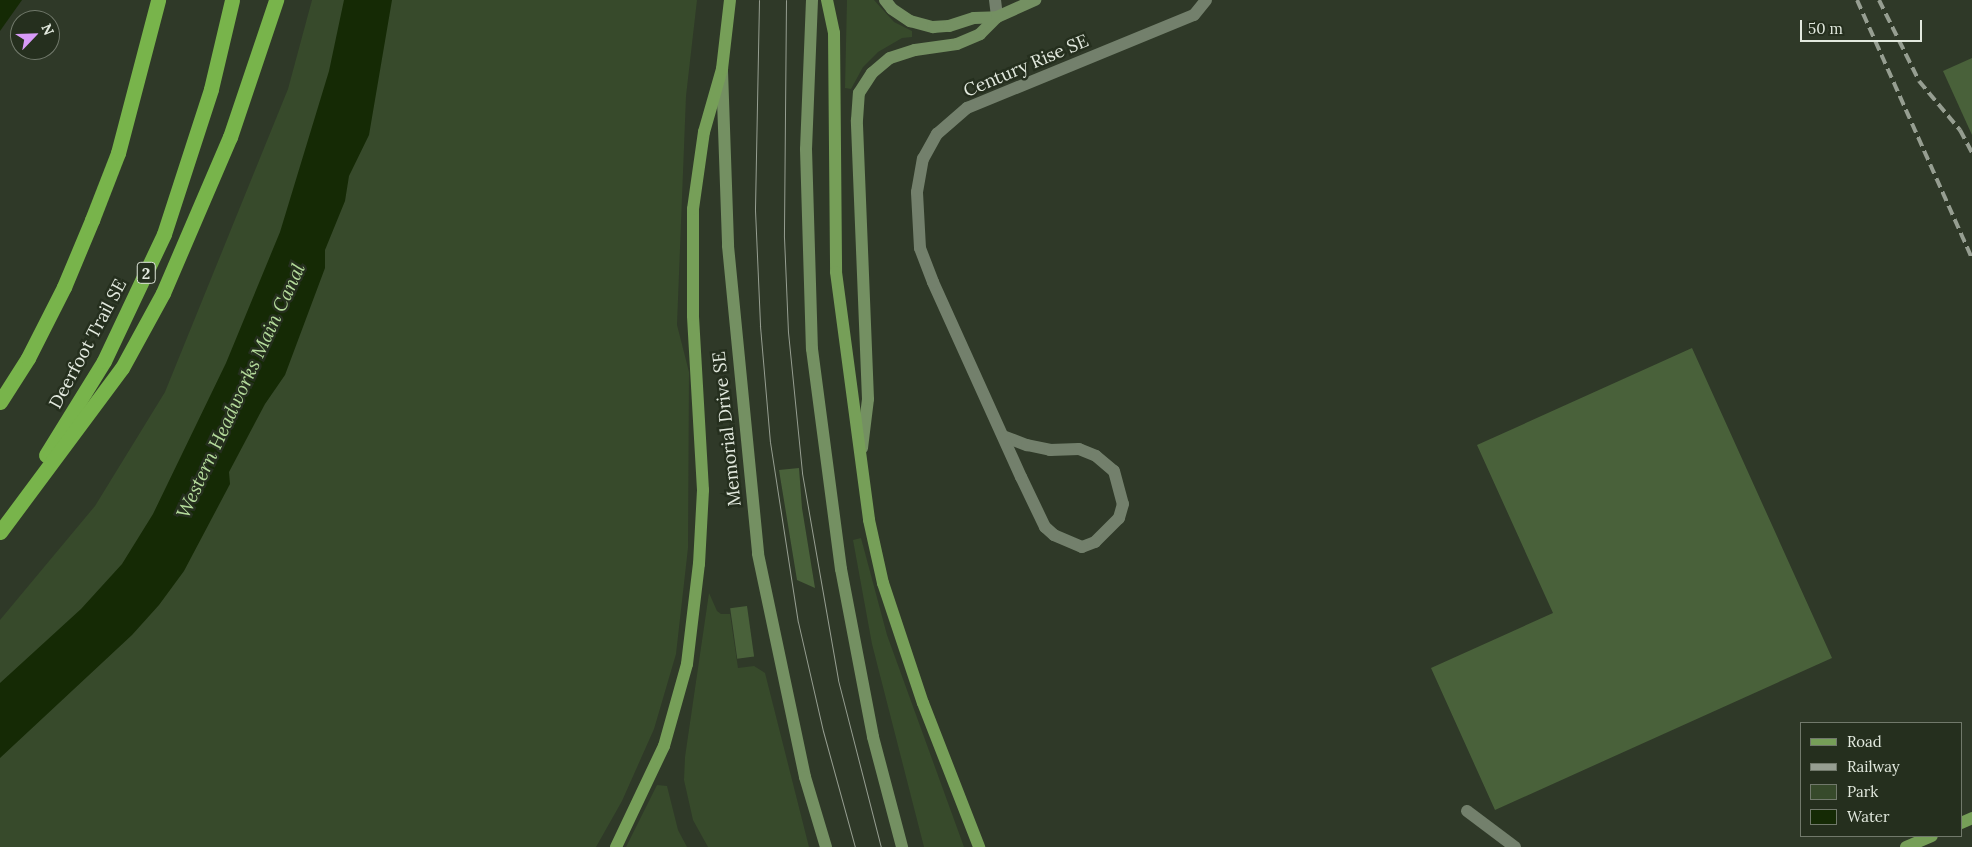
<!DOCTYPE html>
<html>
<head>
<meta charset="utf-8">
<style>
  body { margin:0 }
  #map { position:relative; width:1972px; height:847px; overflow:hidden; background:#2f3928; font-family:Lora,serif }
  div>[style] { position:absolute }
  .green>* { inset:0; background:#374a2b }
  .water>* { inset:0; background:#152a05 }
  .building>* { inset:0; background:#49613a; transform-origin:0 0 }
  .street>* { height:12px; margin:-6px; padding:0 6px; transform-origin:6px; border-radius:6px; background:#73806c }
  .secondary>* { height:12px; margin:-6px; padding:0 6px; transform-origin:6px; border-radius:6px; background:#749062 }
  .primary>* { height:12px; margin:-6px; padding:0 6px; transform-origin:6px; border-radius:6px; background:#769f58 }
  .highway>* { height:15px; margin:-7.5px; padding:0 7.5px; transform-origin:7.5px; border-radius:7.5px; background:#78b44b }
  .tram>* { height:1px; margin:-0.5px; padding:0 0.5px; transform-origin:0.5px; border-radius:0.5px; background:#969e91 }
  .rail>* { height:4px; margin-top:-2px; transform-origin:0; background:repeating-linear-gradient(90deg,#969e91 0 10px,transparent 0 15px) }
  span { translate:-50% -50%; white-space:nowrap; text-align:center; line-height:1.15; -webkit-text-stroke:5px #252f1e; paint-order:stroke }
  .shield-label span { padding:1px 4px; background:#252f1e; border:1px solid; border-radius:4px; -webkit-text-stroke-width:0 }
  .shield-label { font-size:16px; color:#e2e9de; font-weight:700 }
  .street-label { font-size:18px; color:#e2e9de }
  .water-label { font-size:19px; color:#b4db9b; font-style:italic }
  .legend { position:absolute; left:1800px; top:722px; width:162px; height:115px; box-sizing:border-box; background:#252f1e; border:1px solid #71796b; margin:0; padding:6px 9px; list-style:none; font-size:15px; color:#e2e9de }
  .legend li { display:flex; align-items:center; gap:10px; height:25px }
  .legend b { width:25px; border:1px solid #71796b }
  .north { position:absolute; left:10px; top:10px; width:50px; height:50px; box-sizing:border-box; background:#252f1e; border:1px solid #71796b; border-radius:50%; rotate:66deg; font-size:14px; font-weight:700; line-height:20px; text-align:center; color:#e2e9de }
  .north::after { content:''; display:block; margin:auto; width:18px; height:22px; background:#d89af8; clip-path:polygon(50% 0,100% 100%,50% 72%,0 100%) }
  .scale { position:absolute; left:1800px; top:20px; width:122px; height:22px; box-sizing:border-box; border:2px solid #e2e9de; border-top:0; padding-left:6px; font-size:15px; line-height:18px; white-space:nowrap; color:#e2e9de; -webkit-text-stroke:4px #252f1e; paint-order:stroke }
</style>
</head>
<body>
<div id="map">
  <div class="green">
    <i style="clip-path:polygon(312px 0,697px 0,686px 96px,677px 325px,689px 372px,688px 548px,676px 654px,654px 729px,622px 801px,596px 847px,0 847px,0 620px,95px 506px,165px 392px,288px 89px)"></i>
    <i style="clip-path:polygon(847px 0,874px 0,894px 22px,912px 31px,912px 37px,902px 38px,878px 52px,863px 67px,851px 89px,845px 88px)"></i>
    <i style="clip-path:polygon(861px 538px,887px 635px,964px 847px,924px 847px,872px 644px,853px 540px)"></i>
    <i style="clip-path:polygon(709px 593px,717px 611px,721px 614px,730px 614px,738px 668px,754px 666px,765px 673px,809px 847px,708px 847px,693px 820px,684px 780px,685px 757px)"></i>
    <i style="clip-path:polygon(657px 785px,667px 786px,678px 830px,687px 847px,626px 847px)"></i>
  </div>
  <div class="water">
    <i style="clip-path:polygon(0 0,22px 0,0 31px)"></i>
    <i style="clip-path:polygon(344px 0,392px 0,369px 135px,349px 176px,345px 201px,325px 250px,325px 268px,285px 375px,265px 404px,229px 472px,230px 484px,184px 571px,159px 605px,132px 635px,0 758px,0 683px,81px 609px,122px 564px,153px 514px,226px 363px,280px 232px,329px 71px)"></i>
  </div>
  <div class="building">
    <i style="clip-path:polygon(1972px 58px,1972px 135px,1943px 71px)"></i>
    <i style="clip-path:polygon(1692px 348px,1832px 658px,1495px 810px,1431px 668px,1553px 613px,1477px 445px)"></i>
    <i style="clip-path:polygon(799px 468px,802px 508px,815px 588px,797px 580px,779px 470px)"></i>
    <i style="left:747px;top:606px;width:51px;height:17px;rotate:82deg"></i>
  </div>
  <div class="street">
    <i style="left:995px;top:0;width:17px;rotate:83deg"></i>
    <i style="left:1003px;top:436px;width:26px;rotate:21deg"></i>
    <i style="left:1027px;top:445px;width:24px;rotate:12deg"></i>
    <i style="left:1050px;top:450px;width:29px;rotate:-2deg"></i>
    <i style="left:1079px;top:449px;width:18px;rotate:22deg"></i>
    <i style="left:1096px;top:456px;width:23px;rotate:40deg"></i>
    <i style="left:1114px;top:471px;width:34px;rotate:75deg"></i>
    <i style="left:1123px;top:504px;width:15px;rotate:106deg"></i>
    <i style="left:1119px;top:518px;width:34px;rotate:135deg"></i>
    <i style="left:1095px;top:542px;width:14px;rotate:159deg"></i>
    <i style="left:1082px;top:547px;width:30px;rotate:-157deg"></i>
    <i style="left:1054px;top:535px;width:12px;rotate:-138deg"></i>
    <i style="left:1045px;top:527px;width:55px;rotate:-115.6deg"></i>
    <i style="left:1021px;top:477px;width:214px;rotate:-114.3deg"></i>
    <i style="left:933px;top:282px;width:36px;rotate:-111deg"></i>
    <i style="left:920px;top:248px;width:56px;rotate:-93.1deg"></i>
    <i style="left:917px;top:192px;width:34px;rotate:-80deg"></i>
    <i style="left:923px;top:159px;width:29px;rotate:-61deg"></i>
    <i style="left:937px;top:134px;width:40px;rotate:-41deg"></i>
    <i style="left:967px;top:108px;width:245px;rotate:-22.3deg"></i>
    <i style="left:1194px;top:15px;width:19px;rotate:-51deg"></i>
    <i style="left:1467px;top:811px;width:60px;rotate:36.9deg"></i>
  </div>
  <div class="secondary">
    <i style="left:812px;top:0;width:149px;rotate:92.3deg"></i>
    <i style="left:806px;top:149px;width:200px;rotate:88.3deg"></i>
    <i style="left:812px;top:349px;width:222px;rotate:82.5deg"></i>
    <i style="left:841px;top:569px;width:171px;rotate:79.2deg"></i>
    <i style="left:873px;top:737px;width:114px;rotate:75.2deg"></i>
    <i style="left:885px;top:0;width:11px;rotate:52deg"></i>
    <i style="left:892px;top:9px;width:22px;rotate:34deg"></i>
    <i style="left:910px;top:21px;width:24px;rotate:15deg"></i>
    <i style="left:933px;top:27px;width:16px;rotate:-4deg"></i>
    <i style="left:949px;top:26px;width:26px;rotate:-18deg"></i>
    <i style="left:974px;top:18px;width:23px;rotate:-2deg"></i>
    <i style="left:722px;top:71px;width:175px;rotate:88deg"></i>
    <i style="left:728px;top:246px;width:309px;rotate:84.4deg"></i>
    <i style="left:758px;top:554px;width:228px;rotate:78.1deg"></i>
    <i style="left:805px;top:777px;width:73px;rotate:73.3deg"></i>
    <i style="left:862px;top:448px;width:49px;rotate:-83deg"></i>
    <i style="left:868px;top:399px;width:279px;rotate:-92.3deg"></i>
    <i style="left:857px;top:120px;width:27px;rotate:-86deg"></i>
    <i style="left:859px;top:93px;width:24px;rotate:-57deg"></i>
    <i style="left:872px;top:73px;width:23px;rotate:-40deg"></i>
    <i style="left:890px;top:58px;width:26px;rotate:-18deg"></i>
    <i style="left:915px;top:50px;width:42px;rotate:-8.1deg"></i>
    <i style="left:957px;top:44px;width:25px;rotate:-23deg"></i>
    <i style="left:980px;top:34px;width:24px;rotate:-45deg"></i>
    <i style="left:997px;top:17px;width:42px;rotate:-24.1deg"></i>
  </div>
  <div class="primary">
    <i style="left:827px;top:0;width:34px;rotate:78deg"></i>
    <i style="left:834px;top:33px;width:239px;rotate:89.5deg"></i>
    <i style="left:836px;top:272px;width:250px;rotate:82.4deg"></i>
    <i style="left:869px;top:520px;width:65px;rotate:77.5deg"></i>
    <i style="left:883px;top:583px;width:126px;rotate:71.6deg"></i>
    <i style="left:923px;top:703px;width:155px;rotate:68.7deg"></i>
    <i style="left:1961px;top:823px;width:12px;rotate:-24deg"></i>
    <i style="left:616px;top:847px;width:112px;rotate:-64.6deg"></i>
    <i style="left:664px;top:746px;width:85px;rotate:-74.3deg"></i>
    <i style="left:687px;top:664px;width:101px;rotate:-83.2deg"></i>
    <i style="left:699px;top:564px;width:74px;rotate:-86.9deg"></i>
    <i style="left:703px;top:490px;width:175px;rotate:-93.3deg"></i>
    <i style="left:693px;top:315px;width:106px;rotate:-90deg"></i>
    <i style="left:693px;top:209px;width:78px;rotate:-81.9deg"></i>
    <i style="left:704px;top:132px;width:66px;rotate:-74.1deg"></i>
    <i style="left:722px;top:69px;width:69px;rotate:-83.4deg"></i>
    <i style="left:1906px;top:847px;width:28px;rotate:-23deg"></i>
  </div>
  <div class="highway">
    <i style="left:0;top:402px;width:52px;rotate:-57.5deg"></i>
    <i style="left:28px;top:358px;width:80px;rotate:-63.1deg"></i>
    <i style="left:64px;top:287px;width:73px;rotate:-67.3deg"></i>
    <i style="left:92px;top:220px;width:72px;rotate:-68.8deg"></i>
    <i style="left:118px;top:153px;width:158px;rotate:-75.3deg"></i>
    <i style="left:46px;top:455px;width:110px;rotate:-58.3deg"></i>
    <i style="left:104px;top:361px;width:140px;rotate:-64.7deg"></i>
    <i style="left:164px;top:234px;width:152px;rotate:-72deg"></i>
    <i style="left:211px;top:89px;width:91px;rotate:-76.7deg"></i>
    <i style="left:0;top:532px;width:204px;rotate:-53.4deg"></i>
    <i style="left:122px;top:368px;width:85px;rotate:-61.3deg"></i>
    <i style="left:163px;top:293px;width:170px;rotate:-66.8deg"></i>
    <i style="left:230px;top:137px;width:145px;rotate:-71.4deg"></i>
  </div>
  <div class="tram">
    <i style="left:759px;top:0;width:210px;rotate:91.1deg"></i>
    <i style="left:755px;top:210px;width:116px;rotate:87.5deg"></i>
    <i style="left:760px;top:326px;width:116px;rotate:85.1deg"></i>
    <i style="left:770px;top:442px;width:182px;rotate:81.2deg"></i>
    <i style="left:798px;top:622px;width:112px;rotate:77.1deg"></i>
    <i style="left:823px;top:731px;width:120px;rotate:74.6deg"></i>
    <i style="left:786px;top:0;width:237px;rotate:90.5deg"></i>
    <i style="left:784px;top:237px;width:95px;rotate:87.6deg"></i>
    <i style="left:788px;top:332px;width:142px;rotate:84.3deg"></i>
    <i style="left:802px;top:473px;width:210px;rotate:80.1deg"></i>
    <i style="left:838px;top:680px;width:172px;rotate:75.6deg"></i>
  </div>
  <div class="rail">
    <i style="left:1857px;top:0;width:282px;rotate:66deg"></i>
    <i style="left:1879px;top:0;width:90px;rotate:63.7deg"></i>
    <i style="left:1919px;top:81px;width:64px;rotate:50.1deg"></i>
    <i style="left:1960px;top:130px;width:26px;rotate:62deg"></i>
  </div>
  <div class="shield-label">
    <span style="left:146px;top:273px">2</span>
  </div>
  <div class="street-label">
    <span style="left:1026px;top:66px;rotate:-23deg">Century Rise SE</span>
    <span style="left:88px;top:344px;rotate:-62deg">Deerfoot Trail SE</span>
    <span style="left:727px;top:429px;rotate:-96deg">Memorial Drive SE</span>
  </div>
  <div class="water-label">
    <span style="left:241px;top:391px;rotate:-65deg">Western Headworks Main Canal</span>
  </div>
  <ul class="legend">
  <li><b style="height:6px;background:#769f58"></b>Road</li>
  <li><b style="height:6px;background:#969e91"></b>Railway</li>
  <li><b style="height:14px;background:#374a2b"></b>Park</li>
  <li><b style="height:14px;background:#152a05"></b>Water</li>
  </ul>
  <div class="north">N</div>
  <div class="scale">50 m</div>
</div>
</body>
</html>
